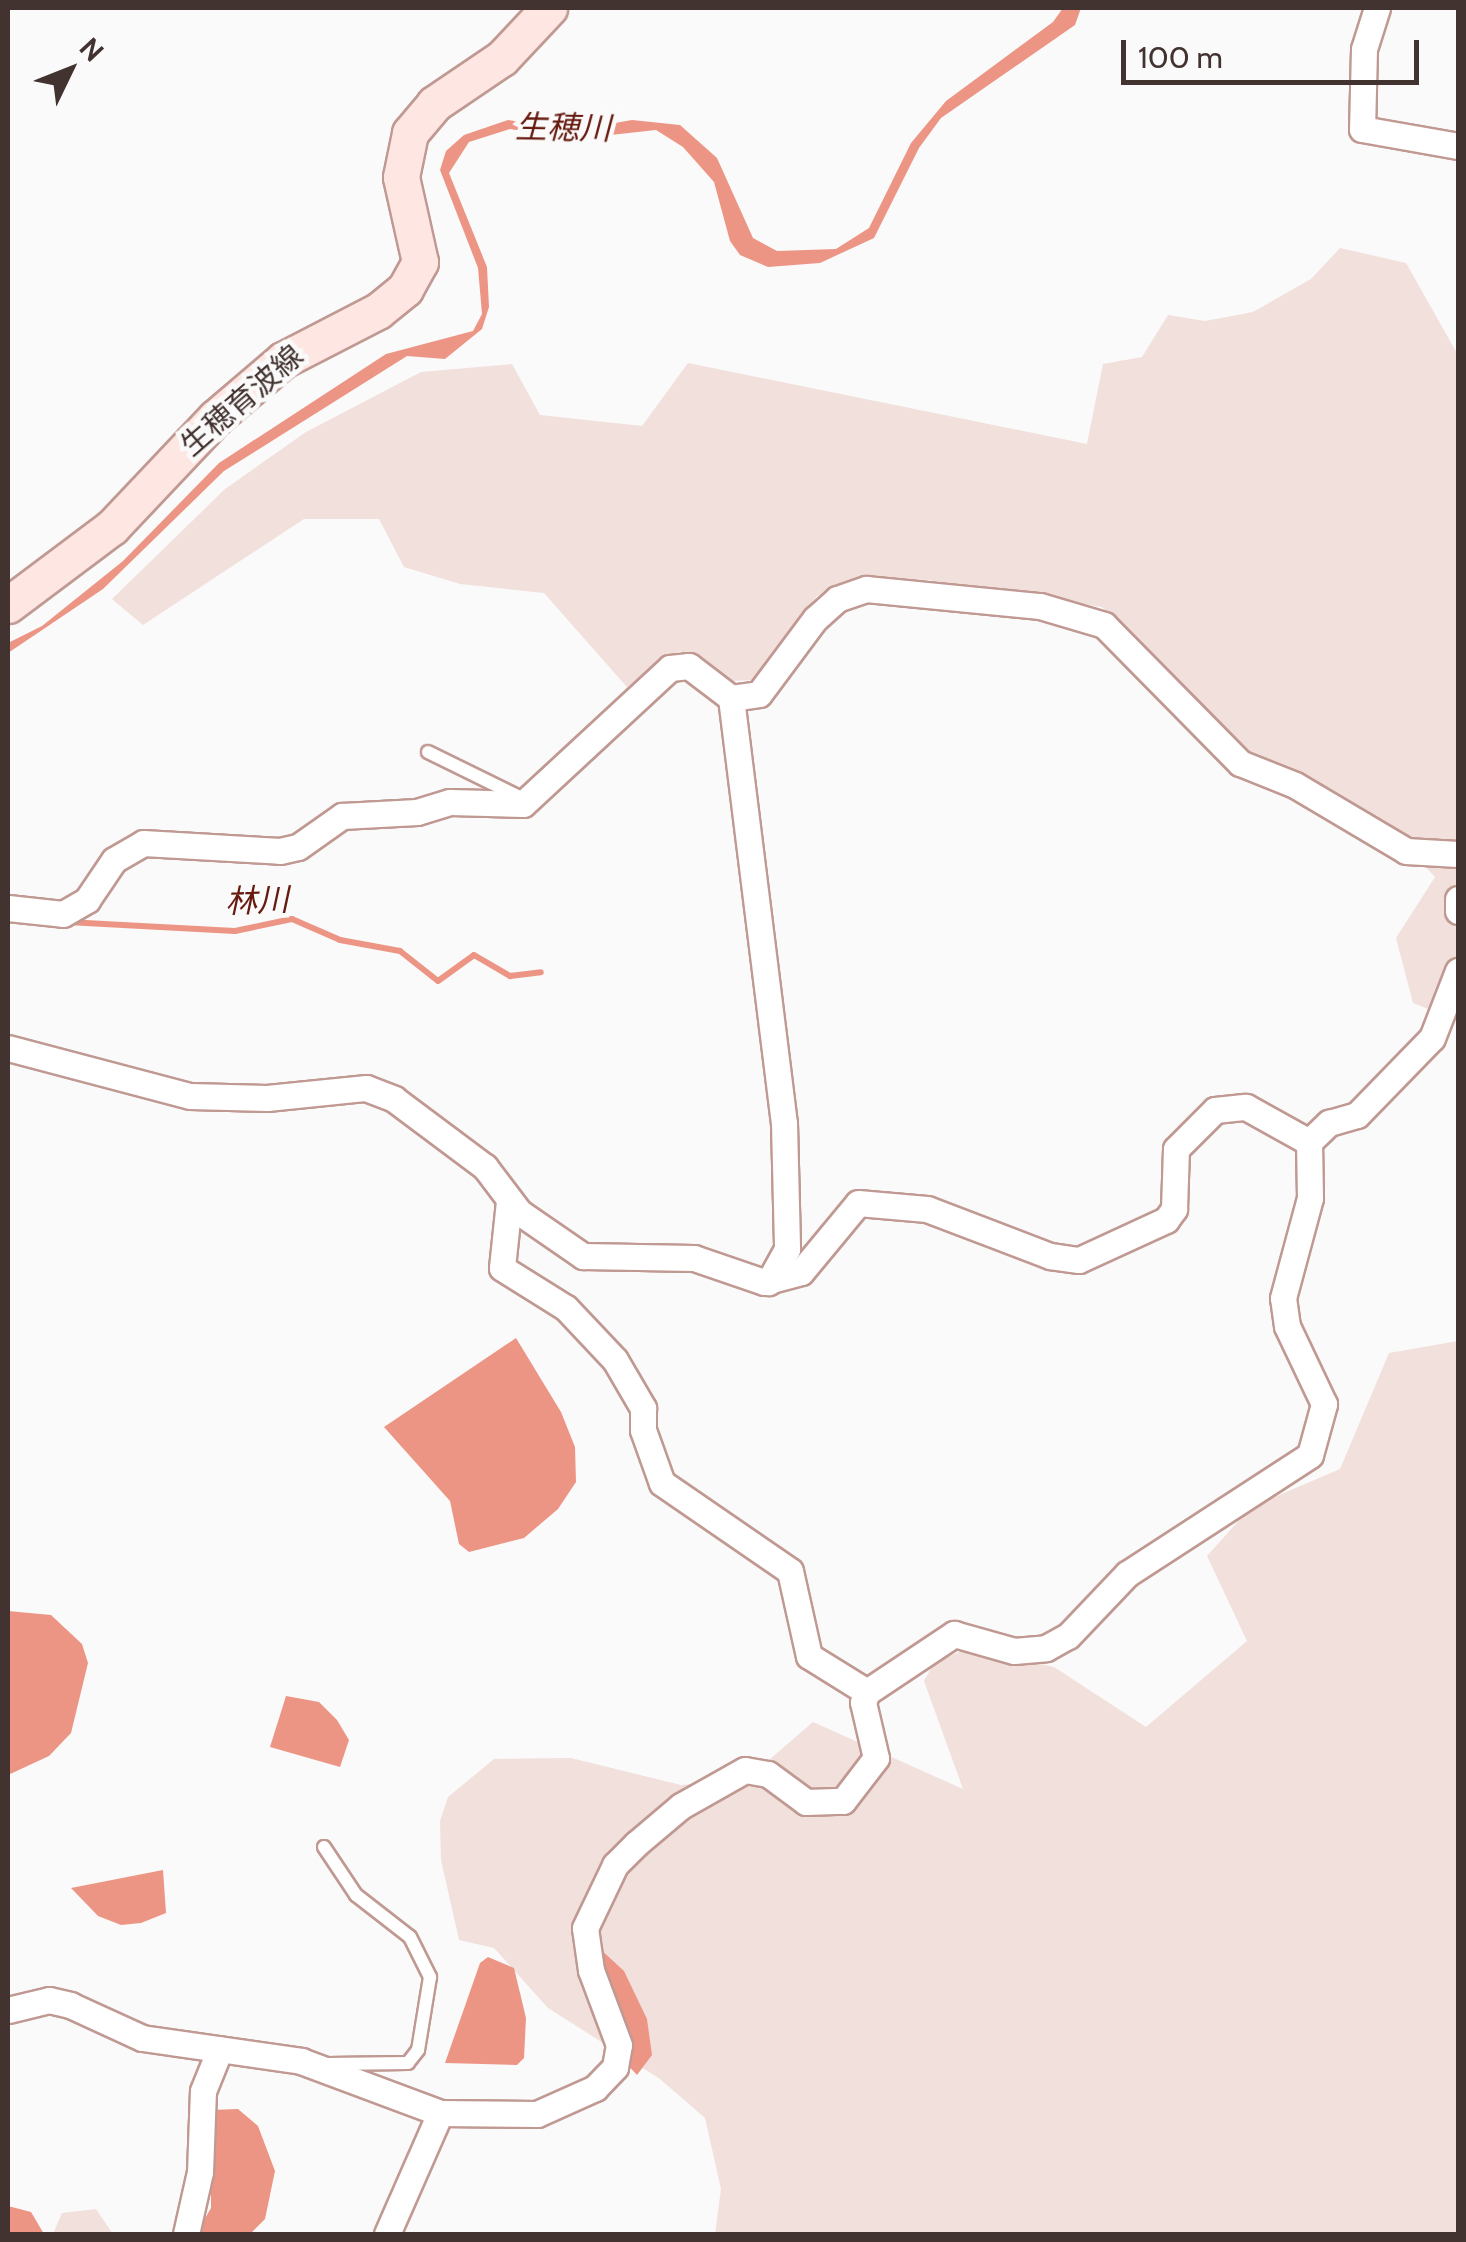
<!DOCTYPE html>
<html>
<head>
<meta charset="utf-8">
<style>
  body { margin:0 }
  #map { position:relative; width:1466px; height:2242px; overflow:hidden; background:#fafafa; font-family:Cabin,"Noto Sans JP",sans-serif }
  div>[style] { position:absolute }
  .green>* { inset:0; background:#f2e0dc }
  .water>* { inset:0; background:#ed9584 }
  .stream>* { height:6px; margin:-3px; padding:0 3px; transform-origin:3px; border-radius:3px; background:#ed9584 }
  .roads { filter:drop-shadow(2px 0 #c09992) drop-shadow(-2px 0 #c09992) drop-shadow(0 2px #c09992) drop-shadow(0 -2px #c09992) }
  .service>* { height:12px; margin:-6px; padding:0 6px; transform-origin:6px; border-radius:6px; background:#fff }
  .minor>* { height:25px; margin:-12.5px; padding:0 12.5px; transform-origin:12.5px; border-radius:12.5px; background:#fff }
  .secondary>* { height:35px; margin:-17.5px; padding:0 17.5px; transform-origin:17.5px; border-radius:17.5px; background:#fee7e2 }
  span { translate:-50% -50%; white-space:nowrap; text-align:center; line-height:1.15; -webkit-text-stroke:9px #fafafa; paint-order:stroke }
  .street-label { font-size:30px; color:#433330 }
  .water-label { font-size:32px; color:#671a0f; font-style:italic }
  .frame { position:absolute; inset:0; border:10px solid #433330; pointer-events:none }
  .north { position:absolute; left:20px; top:20px; width:100px; height:100px; -webkit-text-stroke:8px #fafafa; paint-order:stroke; rotate:47deg; font-size:28px; font-weight:700; line-height:40px; text-align:center; color:#433330 }
  .north::after { content:''; display:block; margin:auto; width:35px; height:45px; background:#433330; clip-path:polygon(50% 0,100% 100%,50% 72%,0 100%) }
  .scale { position:absolute; left:1121px; top:40px; width:298px; height:45px; box-sizing:border-box; border:5px solid #433330; border-top:0; padding-left:12px; font-size:30px; line-height:35px; white-space:nowrap; color:#433330; -webkit-text-stroke:8px #fafafa; paint-order:stroke }
</style>
</head>
<body>
<div id="map">
  <div class="green">
    <i style="clip-path:polygon(1340px 248px,1406px 263px,1458px 355px,1458px 1021px,1413px 1003px,1396px 938px,1435px 877px,1386px 825px,1251px 761px,1102px 607px,928px 580px,859px 578px,817px 596px,756px 680px,731px 681px,680px 651px,627px 687px,544px 593px,460px 584px,404px 567px,379px 519px,304px 519px,143px 625px,112px 599px,225px 489px,306px 432px,421px 372px,512px 364px,540px 415px,642px 426px,688px 363px,1087px 444px,1103px 364px,1142px 357px,1168px 315px,1205px 321px,1253px 312px,1311px 279px)"></i>
    <i style="clip-path:polygon(1458px 1341px,1458px 2234px,715px 2234px,721px 2189px,705px 2118px,660px 2079px,548px 2008px,494px 1948px,459px 1940px,441px 1860px,440px 1821px,448px 1797px,494px 1759px,571px 1758px,681px 1785px,728px 1781px,755px 1772px,813px 1722px,963px 1789px,924px 1681px,934px 1663px,968px 1648px,1054px 1667px,1146px 1727px,1247px 1641px,1207px 1556px,1251px 1507px,1340px 1469px,1389px 1353px)"></i>
    <i style="clip-path:polygon(96px 2209px,113px 2234px,53px 2234px,62px 2213px)"></i>
  </div>
  <div class="water">
    <i style="clip-path:polygon(1063px 8px,1081px 8px,1075px 25px,941px 118px,919px 148px,874px 238px,820px 263px,768px 267px,740px 255px,730px 241px,714px 182px,683px 147px,656px 130px,574px 139px,510px 129px,469px 142px,449px 173px,487px 267px,489px 307px,482px 329px,445px 359px,407px 356px,224px 471px,103px 589px,8px 653px,8px 643px,42px 626px,123px 561px,219px 463px,386px 354px,473px 331px,482px 314px,478px 268px,440px 170px,446px 151px,464px 135px,508px 120px,575px 130px,632px 120px,680px 125px,717px 158px,753px 238px,777px 251px,836px 249px,869px 228px,911px 143px,946px 101px,1053px 22px)"></i>
    <i style="clip-path:polygon(516px 1338px,561px 1412px,575px 1447px,576px 1482px,558px 1509px,524px 1538px,469px 1552px,459px 1544px,450px 1501px,384px 1427px)"></i>
    <i style="clip-path:polygon(8px 1611px,51px 1615px,82px 1644px,88px 1663px,71px 1733px,49px 1756px,8px 1775px)"></i>
    <i style="clip-path:polygon(286px 1696px,319px 1702px,337px 1720px,349px 1740px,340px 1767px,270px 1747px)"></i>
    <i style="clip-path:polygon(163px 1870px,166px 1913px,141px 1923px,121px 1925px,98px 1916px,71px 1888px)"></i>
    <i style="clip-path:polygon(598px 1947px,624px 1971px,647px 2019px,652px 2055px,637px 2075px,625px 2062px)"></i>
    <i style="clip-path:polygon(488px 1957px,514px 1968px,526px 2018px,524px 2058px,517px 2065px,445px 2063px,480px 1963px)"></i>
    <i style="clip-path:polygon(238px 2109px,258px 2126px,275px 2171px,265px 2219px,250px 2234px,196px 2234px,211px 2208px,211px 2110px)"></i>
    <i style="clip-path:polygon(8px 2206px,31px 2212px,44px 2234px,8px 2234px)"></i>
  </div>
  <div class="stream">
    <i style="left:67px;top:922px;width:168px;rotate:3.1deg"></i>
    <i style="left:235px;top:931px;width:58px;rotate:-11.9deg"></i>
    <i style="left:292px;top:919px;width:52px;rotate:23.6deg"></i>
    <i style="left:340px;top:940px;width:61px;rotate:10.4deg"></i>
    <i style="left:400px;top:951px;width:48px;rotate:38.3deg"></i>
    <i style="left:438px;top:981px;width:44px;rotate:-35.8deg"></i>
    <i style="left:474px;top:955px;width:42px;rotate:30.3deg"></i>
    <i style="left:510px;top:976px;width:31px;rotate:-7deg"></i>
  </div>
  <div class="roads">
    <div class="service">
      <i style="left:428px;top:752px;width:102px;rotate:26.1deg"></i>
      <i style="left:324px;top:1847px;width:58px;rotate:56.3deg"></i>
      <i style="left:356px;top:1895px;width:68px;rotate:37.9deg"></i>
      <i style="left:410px;top:1937px;width:45px;rotate:63.4deg"></i>
      <i style="left:430px;top:1977px;width:74px;rotate:99.3deg"></i>
      <i style="left:418px;top:2050px;width:16px;rotate:128deg"></i>
      <i style="left:408px;top:2063px;width:80px;rotate:179.3deg"></i>
    </div>
    <div class="minor">
      <i style="left:1377px;top:8px;width:43px;rotate:107.6deg"></i>
      <i style="left:1364px;top:49px;width:80px;rotate:91.4deg"></i>
      <i style="left:1362px;top:129px;width:97px;rotate:10deg"></i>
      <i style="left:731px;top:698px;width:428px;rotate:82.9deg"></i>
      <i style="left:784px;top:1123px;width:126px;rotate:88.6deg"></i>
      <i style="left:787px;top:1249px;width:38px;rotate:119deg"></i>
      <i style="left:1458px;top:899px;width:12px;rotate:90deg"></i>
      <i style="left:8px;top:908px;width:55px;rotate:6.2deg"></i>
      <i style="left:63px;top:914px;width:28px;rotate:-30deg"></i>
      <i style="left:87px;top:900px;width:48px;rotate:-56deg"></i>
      <i style="left:114px;top:860px;width:34px;rotate:-30deg"></i>
      <i style="left:143px;top:843px;width:137px;rotate:3.3deg"></i>
      <i style="left:280px;top:851px;width:18px;rotate:-13deg"></i>
      <i style="left:298px;top:847px;width:54px;rotate:-35.2deg"></i>
      <i style="left:342px;top:816px;width:75px;rotate:-3.1deg"></i>
      <i style="left:417px;top:812px;width:34px;rotate:-17deg"></i>
      <i style="left:450px;top:802px;width:73px;rotate:1.6deg"></i>
      <i style="left:523px;top:804px;width:200px;rotate:-42.8deg"></i>
      <i style="left:670px;top:668px;width:19px;rotate:-6deg"></i>
      <i style="left:689px;top:666px;width:53px;rotate:37.3deg"></i>
      <i style="left:731px;top:698px;width:28px;rotate:-8deg"></i>
      <i style="left:759px;top:694px;width:94px;rotate:-53.3deg"></i>
      <i style="left:815px;top:619px;width:30px;rotate:-42deg"></i>
      <i style="left:837px;top:599px;width:31px;rotate:-19deg"></i>
      <i style="left:866px;top:589px;width:175px;rotate:5.6deg"></i>
      <i style="left:1040px;top:606px;width:67px;rotate:16.5deg"></i>
      <i style="left:1104px;top:625px;width:194px;rotate:45.4deg"></i>
      <i style="left:1240px;top:763px;width:59px;rotate:21.8deg"></i>
      <i style="left:1295px;top:785px;width:129px;rotate:30.7deg"></i>
      <i style="left:1406px;top:851px;width:52px;rotate:3.3deg"></i>
      <i style="left:8px;top:1048px;width:188px;rotate:14.8deg"></i>
      <i style="left:190px;top:1096px;width:77px;rotate:1.5deg"></i>
      <i style="left:267px;top:1098px;width:100px;rotate:-5.8deg"></i>
      <i style="left:366px;top:1088px;width:30px;rotate:21deg"></i>
      <i style="left:394px;top:1099px;width:114px;rotate:36.8deg"></i>
      <i style="left:485px;top:1167px;width:56px;rotate:52.9deg"></i>
      <i style="left:519px;top:1212px;width:78px;rotate:34.5deg"></i>
      <i style="left:583px;top:1256px;width:111px;rotate:1deg"></i>
      <i style="left:694px;top:1258px;width:74px;rotate:18.9deg"></i>
      <i style="left:764px;top:1282px;width:38px;rotate:-15deg"></i>
      <i style="left:801px;top:1272px;width:89px;rotate:-50.4deg"></i>
      <i style="left:858px;top:1203px;width:69px;rotate:5deg"></i>
      <i style="left:927px;top:1209px;width:132px;rotate:20.9deg"></i>
      <i style="left:1050px;top:1256px;width:29px;rotate:8deg"></i>
      <i style="left:1079px;top:1260px;width:96px;rotate:-24.7deg"></i>
      <i style="left:1166px;top:1220px;width:14px;rotate:-54deg"></i>
      <i style="left:1174px;top:1209px;width:60px;rotate:-88.1deg"></i>
      <i style="left:1176px;top:1149px;width:55px;rotate:-45deg"></i>
      <i style="left:1215px;top:1110px;width:31px;rotate:-6deg"></i>
      <i style="left:1246px;top:1107px;width:72px;rotate:29.1deg"></i>
      <i style="left:509px;top:1201px;width:67px;rotate:96deg"></i>
      <i style="left:502px;top:1268px;width:75px;rotate:32deg"></i>
      <i style="left:566px;top:1308px;width:71px;rotate:46.7deg"></i>
      <i style="left:615px;top:1360px;width:56px;rotate:59.7deg"></i>
      <i style="left:643px;top:1408px;width:22px;rotate:90deg"></i>
      <i style="left:643px;top:1430px;width:56px;rotate:70.3deg"></i>
      <i style="left:662px;top:1483px;width:155px;rotate:34.5deg"></i>
      <i style="left:790px;top:1571px;width:87px;rotate:77.4deg"></i>
      <i style="left:809px;top:1656px;width:68px;rotate:31.8deg"></i>
      <i style="left:8px;top:2010px;width:42px;rotate:-13.7deg"></i>
      <i style="left:49px;top:2000px;width:22px;rotate:13deg"></i>
      <i style="left:70px;top:2005px;width:79px;rotate:24.6deg"></i>
      <i style="left:142px;top:2038px;width:161px;rotate:8.2deg"></i>
      <i style="left:301px;top:2061px;width:148px;rotate:20.5deg"></i>
      <i style="left:440px;top:2113px;width:97px;rotate:0.6deg"></i>
      <i style="left:537px;top:2114px;width:64px;rotate:-24.1deg"></i>
      <i style="left:595px;top:2088px;width:29px;rotate:-46deg"></i>
      <i style="left:615px;top:2067px;width:22px;rotate:-80deg"></i>
      <i style="left:619px;top:2045px;width:80px;rotate:-110.5deg"></i>
      <i style="left:591px;top:1970px;width:42px;rotate:-98.1deg"></i>
      <i style="left:585px;top:1928px;width:70px;rotate:-64.5deg"></i>
      <i style="left:615px;top:1865px;width:30px;rotate:-45deg"></i>
      <i style="left:636px;top:1844px;width:59px;rotate:-40.2deg"></i>
      <i style="left:681px;top:1806px;width:73px;rotate:-29.4deg"></i>
      <i style="left:745px;top:1770px;width:23px;rotate:10deg"></i>
      <i style="left:768px;top:1774px;width:47px;rotate:36.4deg"></i>
      <i style="left:806px;top:1802px;width:37px;rotate:-2deg"></i>
      <i style="left:843px;top:1801px;width:54px;rotate:-52.5deg"></i>
      <i style="left:876px;top:1758px;width:57px;rotate:-103.1deg"></i>
      <i style="left:863px;top:1702px;width:11px;rotate:-68deg"></i>
      <i style="left:867px;top:1692px;width:105px;rotate:-33.7deg"></i>
      <i style="left:954px;top:1634px;width:62px;rotate:15.8deg"></i>
      <i style="left:1014px;top:1651px;width:32px;rotate:-5deg"></i>
      <i style="left:1046px;top:1648px;width:25px;rotate:-29deg"></i>
      <i style="left:1068px;top:1636px;width:86px;rotate:-46.4deg"></i>
      <i style="left:1127px;top:1574px;width:218px;rotate:-33deg"></i>
      <i style="left:1310px;top:1455px;width:53px;rotate:-74.6deg"></i>
      <i style="left:1324px;top:1404px;width:86px;rotate:-115.4deg"></i>
      <i style="left:1287px;top:1326px;width:28px;rotate:-98deg"></i>
      <i style="left:1283px;top:1298px;width:104px;rotate:-74.9deg"></i>
      <i style="left:1310px;top:1198px;width:56px;rotate:-91deg"></i>
      <i style="left:1309px;top:1142px;width:28px;rotate:-44deg"></i>
      <i style="left:1329px;top:1123px;width:29px;rotate:-16deg"></i>
      <i style="left:1357px;top:1115px;width:107px;rotate:-45.8deg"></i>
      <i style="left:1432px;top:1038px;width:72px;rotate:-68.8deg"></i>
      <i style="left:186px;top:2234px;width:64px;rotate:-77.3deg"></i>
      <i style="left:200px;top:2172px;width:81px;rotate:-87.9deg"></i>
      <i style="left:203px;top:2091px;width:45px;rotate:-68deg"></i>
      <i style="left:387px;top:2234px;width:132px;rotate:-66.3deg"></i>
    </div>
    <div class="secondary">
      <i style="left:8px;top:605px;width:130px;rotate:-36.9deg"></i>
      <i style="left:112px;top:527px;width:150px;rotate:-46.6deg"></i>
      <i style="left:215px;top:418px;width:89px;rotate:-40.5deg"></i>
      <i style="left:283px;top:360px;width:107px;rotate:-27.3deg"></i>
      <i style="left:378px;top:311px;width:35px;rotate:-39deg"></i>
      <i style="left:405px;top:289px;width:31px;rotate:-61deg"></i>
      <i style="left:420px;top:262px;width:87px;rotate:-102.6deg"></i>
      <i style="left:401px;top:177px;width:45px;rotate:-78.4deg"></i>
      <i style="left:410px;top:133px;width:38px;rotate:-50deg"></i>
      <i style="left:434px;top:104px;width:82px;rotate:-34.1deg"></i>
      <i style="left:502px;top:58px;width:69px;rotate:-46.8deg"></i>
    </div>
  </div>
  <div class="street-label">
    <span style="left:242px;top:401px;rotate:-41deg">生穂育波線</span>
  </div>
  <div class="water-label">
    <span style="left:563px;top:128px;rotate:1deg">生穂川</span>
    <span style="left:257px;top:901px;rotate:-2deg">林川</span>
  </div>
  <div class="frame"></div>
  <div class="north">N</div>
  <div class="scale">100 m</div>
</div>
</body>
</html>
